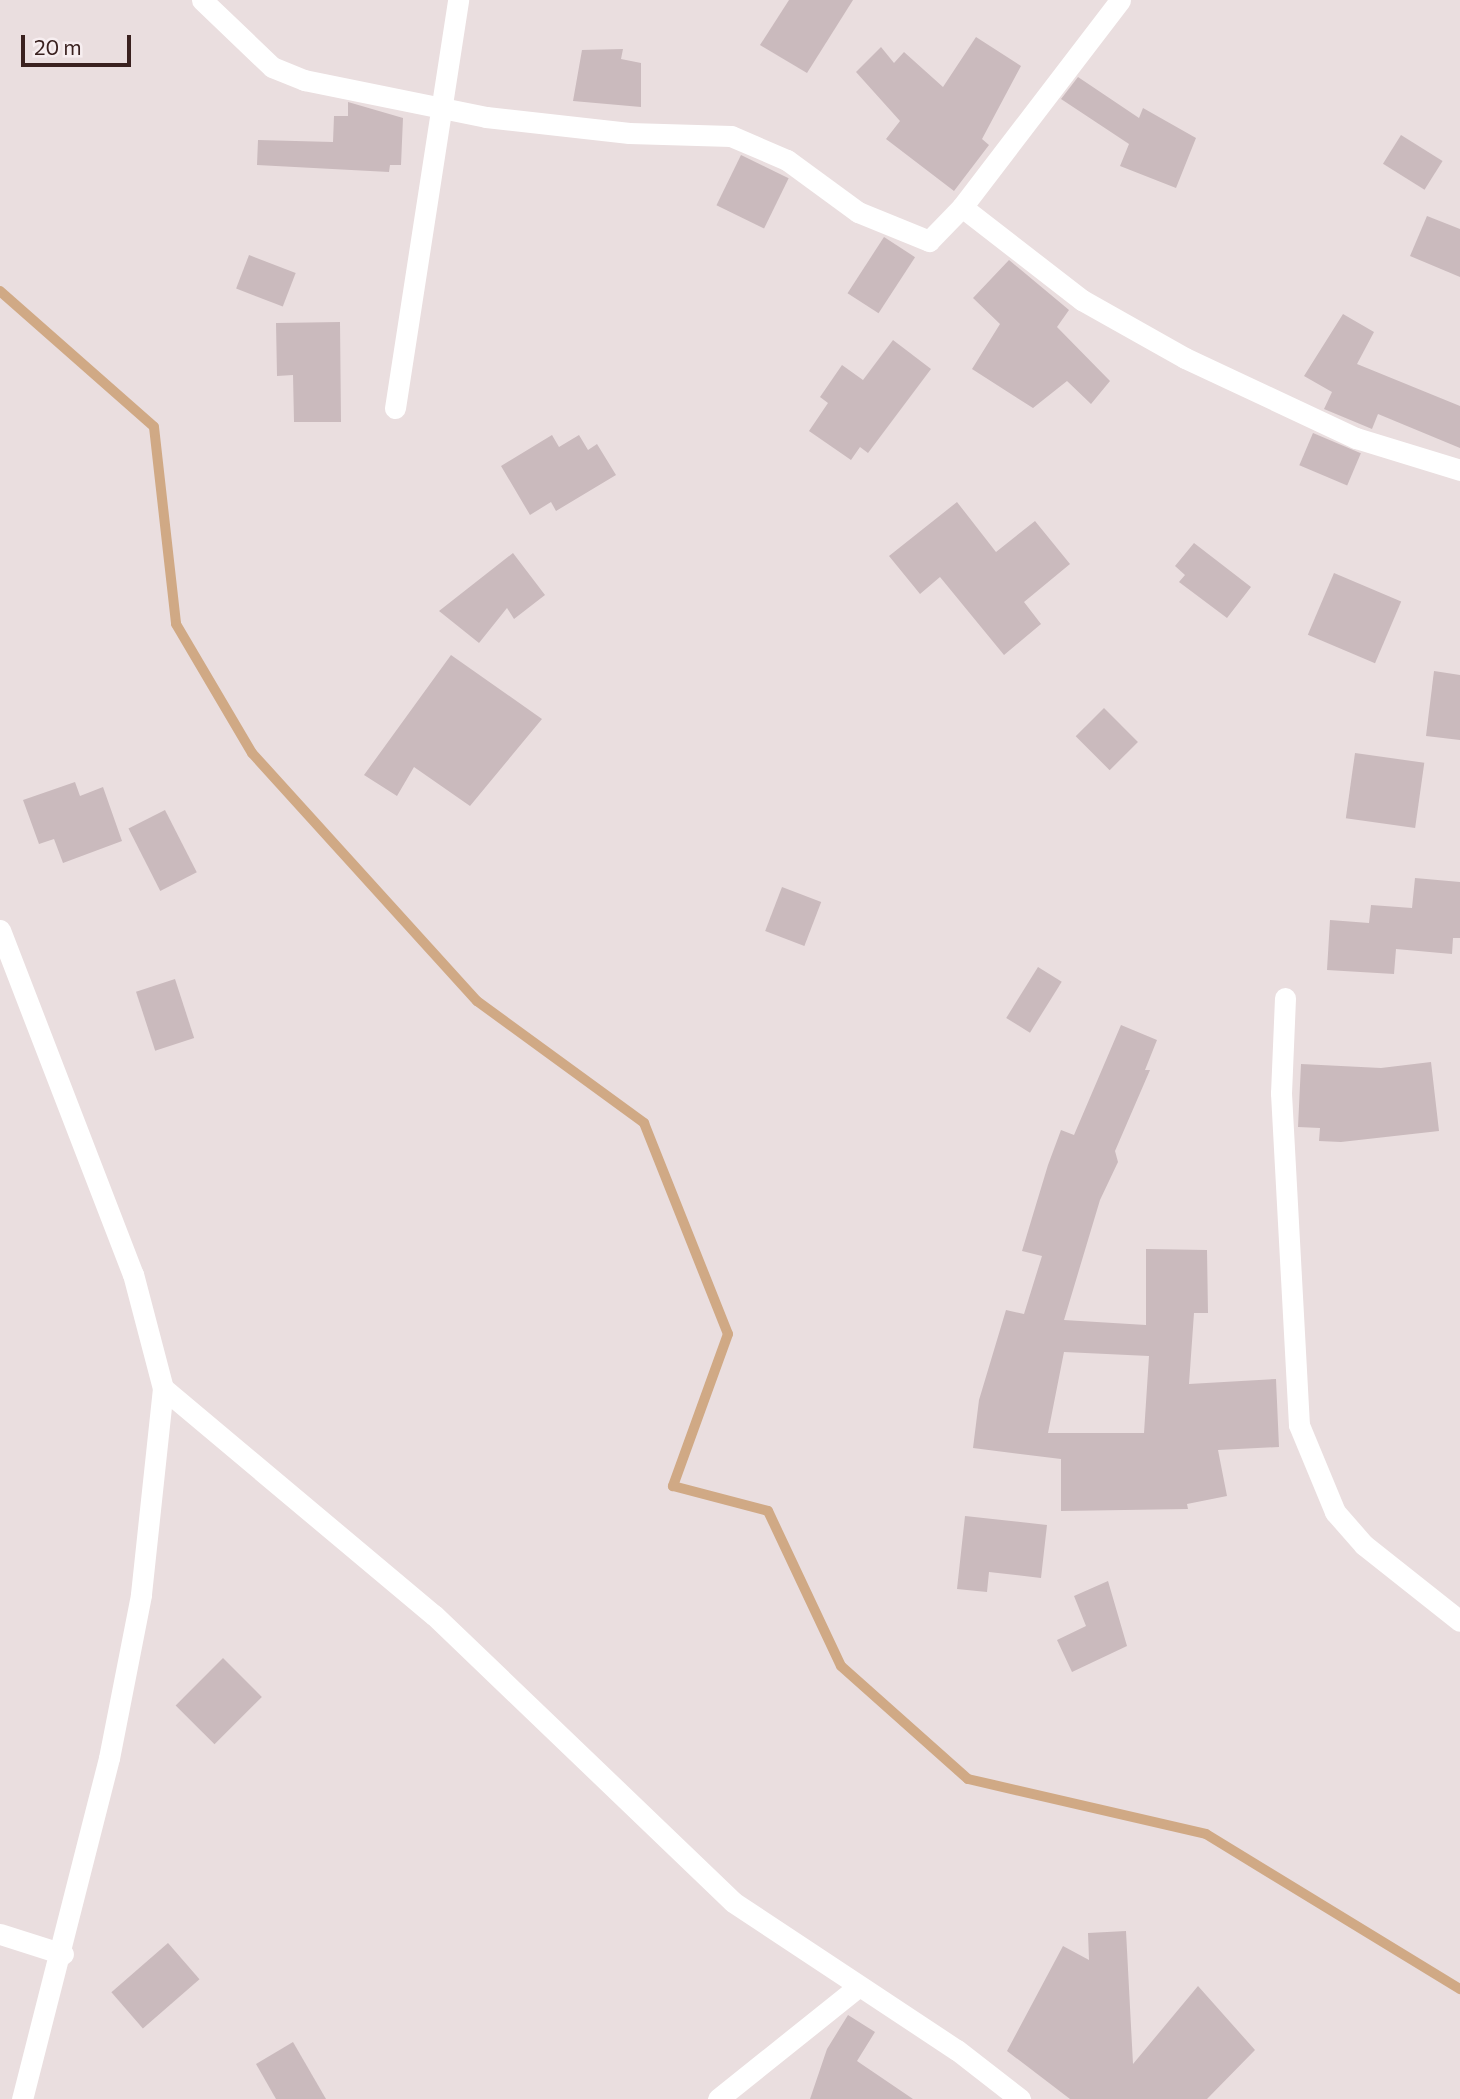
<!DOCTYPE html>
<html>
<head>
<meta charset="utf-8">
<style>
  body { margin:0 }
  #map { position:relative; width:1460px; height:2099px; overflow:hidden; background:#eadedf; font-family:Commissioner,sans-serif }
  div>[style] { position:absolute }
  .stream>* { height:10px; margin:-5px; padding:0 5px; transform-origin:5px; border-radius:5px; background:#d0a985 }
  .building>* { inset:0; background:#cababd; transform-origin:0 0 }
  .minor>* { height:21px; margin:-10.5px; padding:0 10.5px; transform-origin:10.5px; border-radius:10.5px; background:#fff }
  span { translate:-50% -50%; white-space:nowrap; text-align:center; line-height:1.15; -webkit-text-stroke:6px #f7eef0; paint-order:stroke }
  .scale { position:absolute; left:21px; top:35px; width:110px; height:32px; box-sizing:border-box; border:4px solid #3a211f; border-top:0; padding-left:9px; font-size:21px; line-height:24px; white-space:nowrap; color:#3a211f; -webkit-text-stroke:5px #f7eef0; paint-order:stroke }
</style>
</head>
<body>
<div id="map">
  <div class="stream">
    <i style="left:0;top:291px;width:205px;rotate:41.4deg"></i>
    <i style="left:154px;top:427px;width:198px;rotate:83.6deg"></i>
    <i style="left:176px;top:624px;width:150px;rotate:59.5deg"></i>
    <i style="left:252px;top:753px;width:335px;rotate:47.8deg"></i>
    <i style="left:477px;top:1001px;width:207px;rotate:36.1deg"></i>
    <i style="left:644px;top:1123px;width:227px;rotate:68.3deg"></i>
    <i style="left:728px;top:1334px;width:162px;rotate:109.9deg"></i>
    <i style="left:673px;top:1486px;width:98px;rotate:14.7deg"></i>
    <i style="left:768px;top:1511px;width:171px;rotate:64.8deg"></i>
    <i style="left:841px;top:1666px;width:170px;rotate:41.7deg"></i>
    <i style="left:968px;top:1779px;width:244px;rotate:13deg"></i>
    <i style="left:1206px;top:1834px;width:298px;rotate:31.4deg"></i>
  </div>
  <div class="building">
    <i style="clip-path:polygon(789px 0,853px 0,807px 73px,760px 45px)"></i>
    <i style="clip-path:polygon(976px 37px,1021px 66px,982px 139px,989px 145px,954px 191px,886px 139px,900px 121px,856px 72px,881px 47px,894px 63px,904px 52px,943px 87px)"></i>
    <i style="clip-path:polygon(623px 49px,621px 59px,641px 63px,641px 107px,573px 101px,582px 50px)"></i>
    <i style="clip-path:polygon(1078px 77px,1139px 118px,1143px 108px,1196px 138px,1176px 188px,1120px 166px,1129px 144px,1061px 99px)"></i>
    <i style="clip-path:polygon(348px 102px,403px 118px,401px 165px,390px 165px,389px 172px,257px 165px,258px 140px,333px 142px,334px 116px,348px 116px)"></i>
    <i style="left:1401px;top:135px;width:49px;height:34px;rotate:32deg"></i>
    <i style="left:741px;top:155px;width:53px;height:56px;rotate:26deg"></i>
    <i style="clip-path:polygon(1427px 216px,1460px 229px,1460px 277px,1410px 256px)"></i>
    <i style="left:884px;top:237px;width:37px;height:67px;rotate:33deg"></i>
    <i style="left:249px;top:255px;width:50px;height:36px;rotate:21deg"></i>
    <i style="clip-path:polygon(1009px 260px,1069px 310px,1057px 327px,1110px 381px,1091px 404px,1067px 381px,1033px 408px,972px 369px,1000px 324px,973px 298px)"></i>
    <i style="clip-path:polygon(1343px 314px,1374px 332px,1357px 364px,1460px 406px,1460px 448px,1378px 414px,1372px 429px,1324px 409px,1332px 392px,1304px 376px)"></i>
    <i style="clip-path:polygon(340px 322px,341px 422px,294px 422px,293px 375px,277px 376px,276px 323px)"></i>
    <i style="clip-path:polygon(893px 340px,931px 369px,868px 453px,860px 447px,851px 460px,809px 431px,828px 403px,820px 397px,842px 365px,863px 380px)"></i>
    <i style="left:1313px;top:433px;width:52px;height:35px;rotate:23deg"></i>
    <i style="clip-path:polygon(552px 435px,559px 447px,579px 435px,588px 450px,597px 444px,616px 475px,556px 511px,551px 502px,530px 515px,501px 466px)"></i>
    <i style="clip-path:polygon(957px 502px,996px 552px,1035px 521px,1070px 564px,1024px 602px,1041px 624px,1004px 655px,940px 577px,920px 594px,889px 556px)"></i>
    <i style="clip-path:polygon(1194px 543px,1251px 587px,1227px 618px,1179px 582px,1185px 575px,1175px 566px)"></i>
    <i style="clip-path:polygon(513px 553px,545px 595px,514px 619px,507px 608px,479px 643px,439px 611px)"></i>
    <i style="left:1334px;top:573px;width:73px;height:67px;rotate:23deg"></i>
    <i style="clip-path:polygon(451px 655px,542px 719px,470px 806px,414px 767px,397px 796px,364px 775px)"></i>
    <i style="clip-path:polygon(1434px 671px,1460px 675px,1460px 740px,1426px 736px)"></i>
    <i style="left:1104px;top:708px;width:48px;height:40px;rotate:45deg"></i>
    <i style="left:1355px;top:753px;width:70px;height:66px;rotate:8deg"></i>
    <i style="clip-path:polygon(75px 782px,80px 796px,103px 787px,122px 841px,63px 863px,54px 839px,39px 844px,23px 800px)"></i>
    <i style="left:165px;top:810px;width:70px;height:41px;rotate:63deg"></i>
    <i style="clip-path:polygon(1415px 878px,1460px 882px,1460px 938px,1453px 938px,1452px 954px,1396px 949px,1394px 974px,1327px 970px,1330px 920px,1369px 923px,1371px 905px,1412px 908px)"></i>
    <i style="left:782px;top:887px;width:42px;height:47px;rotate:21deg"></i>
    <i style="left:1038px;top:967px;width:28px;height:60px;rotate:32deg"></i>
    <i style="left:175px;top:979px;width:62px;height:41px;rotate:72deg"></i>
    <i style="clip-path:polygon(evenodd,1121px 1025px,1157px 1040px,1145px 1070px,1150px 1070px,1115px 1151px,1118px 1162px,1100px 1200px,1064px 1320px,1146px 1325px,1146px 1249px,1207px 1250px,1208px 1313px,1194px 1313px,1189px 1384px,1276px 1379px,1279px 1447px,1218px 1450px,1227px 1496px,1187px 1504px,1188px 1509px,1061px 1511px,1061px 1459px,973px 1448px,979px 1400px,1006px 1310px,1024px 1314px,1042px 1256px,1022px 1251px,1048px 1165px,1061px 1130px,1074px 1135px,1121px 1025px,1064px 1352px,1149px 1356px,1144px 1433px,1048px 1433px,1064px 1352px)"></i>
    <i style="clip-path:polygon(1431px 1062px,1439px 1131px,1341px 1142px,1319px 1141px,1320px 1128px,1298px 1127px,1301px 1064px,1381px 1068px)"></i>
    <i style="clip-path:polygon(965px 1516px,1047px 1525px,1041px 1578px,989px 1572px,987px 1592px,957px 1589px)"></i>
    <i style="clip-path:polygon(1108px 1581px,1127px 1646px,1072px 1672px,1057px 1640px,1086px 1626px,1074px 1596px)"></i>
    <i style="left:223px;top:1658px;width:55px;height:67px;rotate:45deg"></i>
    <i style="clip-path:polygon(1126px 1931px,1133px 2064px,1198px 1986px,1255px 2050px,1207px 2099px,1070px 2099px,1007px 2051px,1063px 1946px,1089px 1960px,1088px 1933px)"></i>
    <i style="left:168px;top:1943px;width:48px;height:75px;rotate:49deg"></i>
    <i style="clip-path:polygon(848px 2015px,875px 2032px,857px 2061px,913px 2099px,810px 2099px,827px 2049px)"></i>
    <i style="clip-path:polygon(293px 2042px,326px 2099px,276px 2099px,256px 2064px)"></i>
  </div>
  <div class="minor">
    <i style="left:202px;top:0;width:97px;rotate:43.7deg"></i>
    <i style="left:272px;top:67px;width:35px;rotate:22deg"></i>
    <i style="left:304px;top:80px;width:186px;rotate:11.5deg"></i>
    <i style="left:486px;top:117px;width:144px;rotate:6.4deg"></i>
    <i style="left:629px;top:133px;width:102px;rotate:1.7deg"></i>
    <i style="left:731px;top:136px;width:61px;rotate:23.2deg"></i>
    <i style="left:787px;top:160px;width:88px;rotate:36.2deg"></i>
    <i style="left:858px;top:212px;width:77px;rotate:22.2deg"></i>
    <i style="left:929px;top:241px;width:47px;rotate:-45.9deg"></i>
    <i style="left:962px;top:207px;width:260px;rotate:-52.6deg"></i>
    <i style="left:962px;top:207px;width:152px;rotate:37.8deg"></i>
    <i style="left:1082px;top:300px;width:118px;rotate:29.4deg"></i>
    <i style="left:1185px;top:358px;width:189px;rotate:25.1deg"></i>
    <i style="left:1356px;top:438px;width:109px;rotate:17.1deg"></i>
    <i style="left:395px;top:408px;width:413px;rotate:-81.2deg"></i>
    <i style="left:0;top:930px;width:369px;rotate:68.9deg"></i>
    <i style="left:133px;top:1274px;width:118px;rotate:75.3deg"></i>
    <i style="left:163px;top:1388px;width:208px;rotate:96.1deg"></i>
    <i style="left:141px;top:1595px;width:166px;rotate:101.1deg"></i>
    <i style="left:109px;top:1758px;width:352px;rotate:104.3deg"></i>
    <i style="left:1285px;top:998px;width:95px;rotate:92.4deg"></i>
    <i style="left:1281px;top:1093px;width:332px;rotate:86.9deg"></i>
    <i style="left:1299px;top:1425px;width:94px;rotate:67.5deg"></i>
    <i style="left:1335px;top:1512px;width:44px;rotate:48.7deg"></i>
    <i style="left:1364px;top:1545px;width:122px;rotate:38.4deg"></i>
    <i style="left:163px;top:1388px;width:354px;rotate:40deg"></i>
    <i style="left:434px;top:1615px;width:414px;rotate:43.8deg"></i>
    <i style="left:733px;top:1902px;width:268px;rotate:33.5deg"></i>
    <i style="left:957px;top:2050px;width:80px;rotate:37.9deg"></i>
    <i style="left:0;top:1934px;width:66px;rotate:17.6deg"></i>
    <i style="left:718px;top:2099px;width:179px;rotate:-38.7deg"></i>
  </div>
  <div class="scale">20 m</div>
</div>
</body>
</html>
